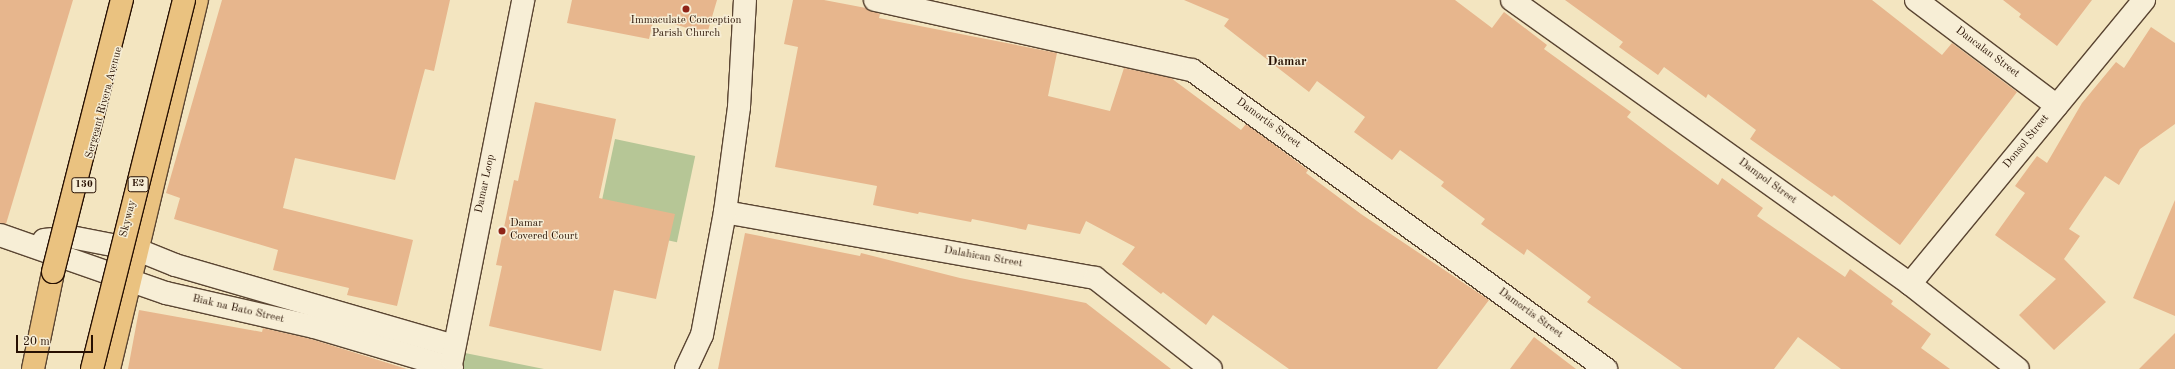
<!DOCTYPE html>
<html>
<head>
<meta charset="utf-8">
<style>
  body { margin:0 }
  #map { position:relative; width:2175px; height:369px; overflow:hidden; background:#f3e5c0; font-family:"Old Standard TT",serif }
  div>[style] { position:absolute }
  .green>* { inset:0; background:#b6c696; transform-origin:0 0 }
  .building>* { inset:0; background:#e7b68d }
  .roads { filter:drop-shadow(1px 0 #5a4532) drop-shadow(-1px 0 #5a4532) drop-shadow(0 1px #5a4532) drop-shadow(0 -1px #5a4532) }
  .street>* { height:22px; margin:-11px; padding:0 11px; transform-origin:11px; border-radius:11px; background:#f7eed6 }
  .primary>* { height:22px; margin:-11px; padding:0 11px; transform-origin:11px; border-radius:11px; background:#eac280 }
  .highway>* { height:22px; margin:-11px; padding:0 11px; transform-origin:11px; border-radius:11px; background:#eac280 }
  .bridges { filter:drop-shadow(1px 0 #271002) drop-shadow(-1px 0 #271002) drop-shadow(0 1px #271002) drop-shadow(0 -1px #271002) }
  .highway-bridge>* { height:22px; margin:-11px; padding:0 11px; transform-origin:11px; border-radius:11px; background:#eac280 }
  .dots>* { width:11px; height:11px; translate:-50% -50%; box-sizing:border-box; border:2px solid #f7eed6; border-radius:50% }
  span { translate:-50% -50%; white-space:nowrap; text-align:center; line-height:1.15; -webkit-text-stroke:3px #f7eed6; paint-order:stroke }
  .shield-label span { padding:1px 3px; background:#f7eed6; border:1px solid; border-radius:3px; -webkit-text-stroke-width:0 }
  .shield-label { font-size:10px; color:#271002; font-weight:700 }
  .poi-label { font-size:11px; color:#271002 }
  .left { translate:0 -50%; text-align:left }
  .street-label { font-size:11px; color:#271002 }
  .quarter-label { font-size:13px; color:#271002; font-weight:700 }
  .scale { position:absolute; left:16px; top:335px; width:77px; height:18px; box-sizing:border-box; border:2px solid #271002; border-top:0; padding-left:5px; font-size:12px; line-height:14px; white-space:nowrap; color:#271002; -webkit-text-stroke:3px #f7eed6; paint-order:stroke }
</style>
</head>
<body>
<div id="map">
  <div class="green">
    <i style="left:615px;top:139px;width:82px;height:88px;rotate:12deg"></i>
    <i style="clip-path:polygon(465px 353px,544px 369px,462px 369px)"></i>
  </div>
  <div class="building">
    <i style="clip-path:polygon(0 0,73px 0,6px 224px,0 223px)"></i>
    <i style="clip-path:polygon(222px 0,450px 0,434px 71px,425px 69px,395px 180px,295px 158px,283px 208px,413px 240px,397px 306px,347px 295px,349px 288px,273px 270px,278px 250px,174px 219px,180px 198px,166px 193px)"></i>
    <i style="clip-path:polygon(572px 0,717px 0,707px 34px,654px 18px,649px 39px,567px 23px)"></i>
    <i style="clip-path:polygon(793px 0,824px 0,866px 8px,880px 14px,879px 18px,1057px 53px,1048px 96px,1110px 111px,1124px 68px,1171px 78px,1241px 130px,1246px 124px,1308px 170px,1306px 173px,1361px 214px,1489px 300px,1437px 369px,1289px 369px,1213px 315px,1206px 325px,1163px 292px,1161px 294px,1122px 264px,1135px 247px,1086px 221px,1080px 234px,1028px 224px,1026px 230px,972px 219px,971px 222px,919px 212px,918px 214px,873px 205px,877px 186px,775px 167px,798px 47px,784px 44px)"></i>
    <i style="clip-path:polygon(1184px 0,1455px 0,1492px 28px,1504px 12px,1547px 45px,1544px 49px,1631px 112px,1627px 117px,1668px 148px,1718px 185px,1722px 178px,1763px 208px,1757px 216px,1845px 277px,1850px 269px,1893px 301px,1891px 304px,1931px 334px,1921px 348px,1950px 369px,1841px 369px,1798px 337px,1774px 369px,1682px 369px,1587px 302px,1591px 297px,1527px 249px,1524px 255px,1481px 224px,1485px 219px,1441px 186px,1444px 182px,1400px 150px,1392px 160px,1354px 132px,1365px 117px,1317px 81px,1309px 92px,1224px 26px,1229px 19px)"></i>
    <i style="clip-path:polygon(1565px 0,1872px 0,1942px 55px,1952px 43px,2017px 92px,1900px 245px,1834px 195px,1832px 197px,1750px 139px,1756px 130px,1708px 94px,1706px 98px,1664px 67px,1658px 75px,1619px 47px,1623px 42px)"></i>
    <i style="clip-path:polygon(2003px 0,2092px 0,2057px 46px,2019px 17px,2021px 14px)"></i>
    <i style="clip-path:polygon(2151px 27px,2175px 43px,2175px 124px,2140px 149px,2119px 185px,2105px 176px,2069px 229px,2080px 236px,2064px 259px,2106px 302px,2054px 350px,2019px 315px,2056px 279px,1995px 235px,2025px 193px,2015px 186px,2037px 156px,2047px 163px,2082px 103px,2116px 62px,2124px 68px)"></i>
    <i style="clip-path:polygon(535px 102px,616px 119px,599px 198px,675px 214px,656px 299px,614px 290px,601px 351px,489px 326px,502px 266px,496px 265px,514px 180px,518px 181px)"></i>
    <i style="clip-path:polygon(2175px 200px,2175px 316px,2133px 298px)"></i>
    <i style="clip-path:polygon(745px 233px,860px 256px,861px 253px,960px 278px,1086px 303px,1171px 369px,718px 369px)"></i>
    <i style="clip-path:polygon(139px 310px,262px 332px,263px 328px,311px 339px,407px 369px,128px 369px)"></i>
    <i style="clip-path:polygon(2175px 333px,2175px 369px,2139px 369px)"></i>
    <i style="clip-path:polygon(1534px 337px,1576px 369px,1510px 369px)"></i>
  </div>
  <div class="roads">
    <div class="street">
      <i style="left:875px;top:0;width:325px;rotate:12.5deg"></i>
      <i style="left:1192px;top:70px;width:511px;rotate:35.84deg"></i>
      <i style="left:1512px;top:0;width:489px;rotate:35.5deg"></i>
      <i style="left:1910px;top:284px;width:137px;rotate:38.2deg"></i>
      <i style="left:1916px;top:0;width:176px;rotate:36.9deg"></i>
      <i style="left:725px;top:212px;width:376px;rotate:10.1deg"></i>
      <i style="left:1095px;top:278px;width:147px;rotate:38.1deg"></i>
      <i style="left:0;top:235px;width:176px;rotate:19.3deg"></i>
      <i style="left:166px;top:293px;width:152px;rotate:12.9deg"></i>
      <i style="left:314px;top:327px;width:144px;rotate:16.5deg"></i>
      <i style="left:44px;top:240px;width:27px;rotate:-6deg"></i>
      <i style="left:71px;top:237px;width:68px;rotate:11deg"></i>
      <i style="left:138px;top:250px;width:40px;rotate:22deg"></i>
      <i style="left:175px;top:265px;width:290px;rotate:16.2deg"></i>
      <i style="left:1910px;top:284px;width:368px;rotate:-50.5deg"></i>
      <i style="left:452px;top:360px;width:367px;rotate:-78.8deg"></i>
      <i style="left:686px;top:369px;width:38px;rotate:-65deg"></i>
      <i style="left:702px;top:335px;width:125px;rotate:-79.4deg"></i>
      <i style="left:725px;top:212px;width:106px;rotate:-82.4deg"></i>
      <i style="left:739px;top:107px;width:107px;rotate:-86.8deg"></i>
    </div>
    <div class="primary">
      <i style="left:109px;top:369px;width:379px;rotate:-76.6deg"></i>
    </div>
    <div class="highway">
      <i style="left:33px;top:369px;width:99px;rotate:-78.3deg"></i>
    </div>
  </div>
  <div class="bridges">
    <div class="highway-bridge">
      <i style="left:53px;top:272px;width:281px;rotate:-75.8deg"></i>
      <i style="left:92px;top:369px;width:380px;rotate:-76deg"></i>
    </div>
  </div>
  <div class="dots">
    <i style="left:686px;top:9px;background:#8f2418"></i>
    <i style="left:502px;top:231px;background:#8f2418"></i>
  </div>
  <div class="shield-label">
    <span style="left:138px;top:184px">E2</span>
    <span style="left:84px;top:185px">130</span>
  </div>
  <div class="poi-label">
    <span style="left:686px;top:28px">Immaculate Conception<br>Parish Church</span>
    <span class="left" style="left:510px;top:231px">Damar<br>Covered Court</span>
  </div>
  <div class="street-label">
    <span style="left:1987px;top:53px;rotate:37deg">Dancalan Street</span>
    <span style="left:105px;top:103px;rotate:-75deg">Sergeant Rivera Avenue</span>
    <span style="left:1268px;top:124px;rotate:36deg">Damortis Street</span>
    <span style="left:2027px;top:142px;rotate:-51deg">Donsol Street</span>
    <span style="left:1767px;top:182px;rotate:36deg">Dampol Street</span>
    <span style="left:486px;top:184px;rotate:-78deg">Damar Loop</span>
    <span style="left:129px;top:219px;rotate:-76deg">Skyway</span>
    <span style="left:983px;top:258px;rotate:10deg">Dalahican Street</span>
    <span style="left:238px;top:310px;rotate:13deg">Biak na Bato Street</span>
    <span style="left:1530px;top:314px;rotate:36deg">Damortis Street</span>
  </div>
  <div class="quarter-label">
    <span style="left:1287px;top:62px">Damar</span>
  </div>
  <div class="scale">20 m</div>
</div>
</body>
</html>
